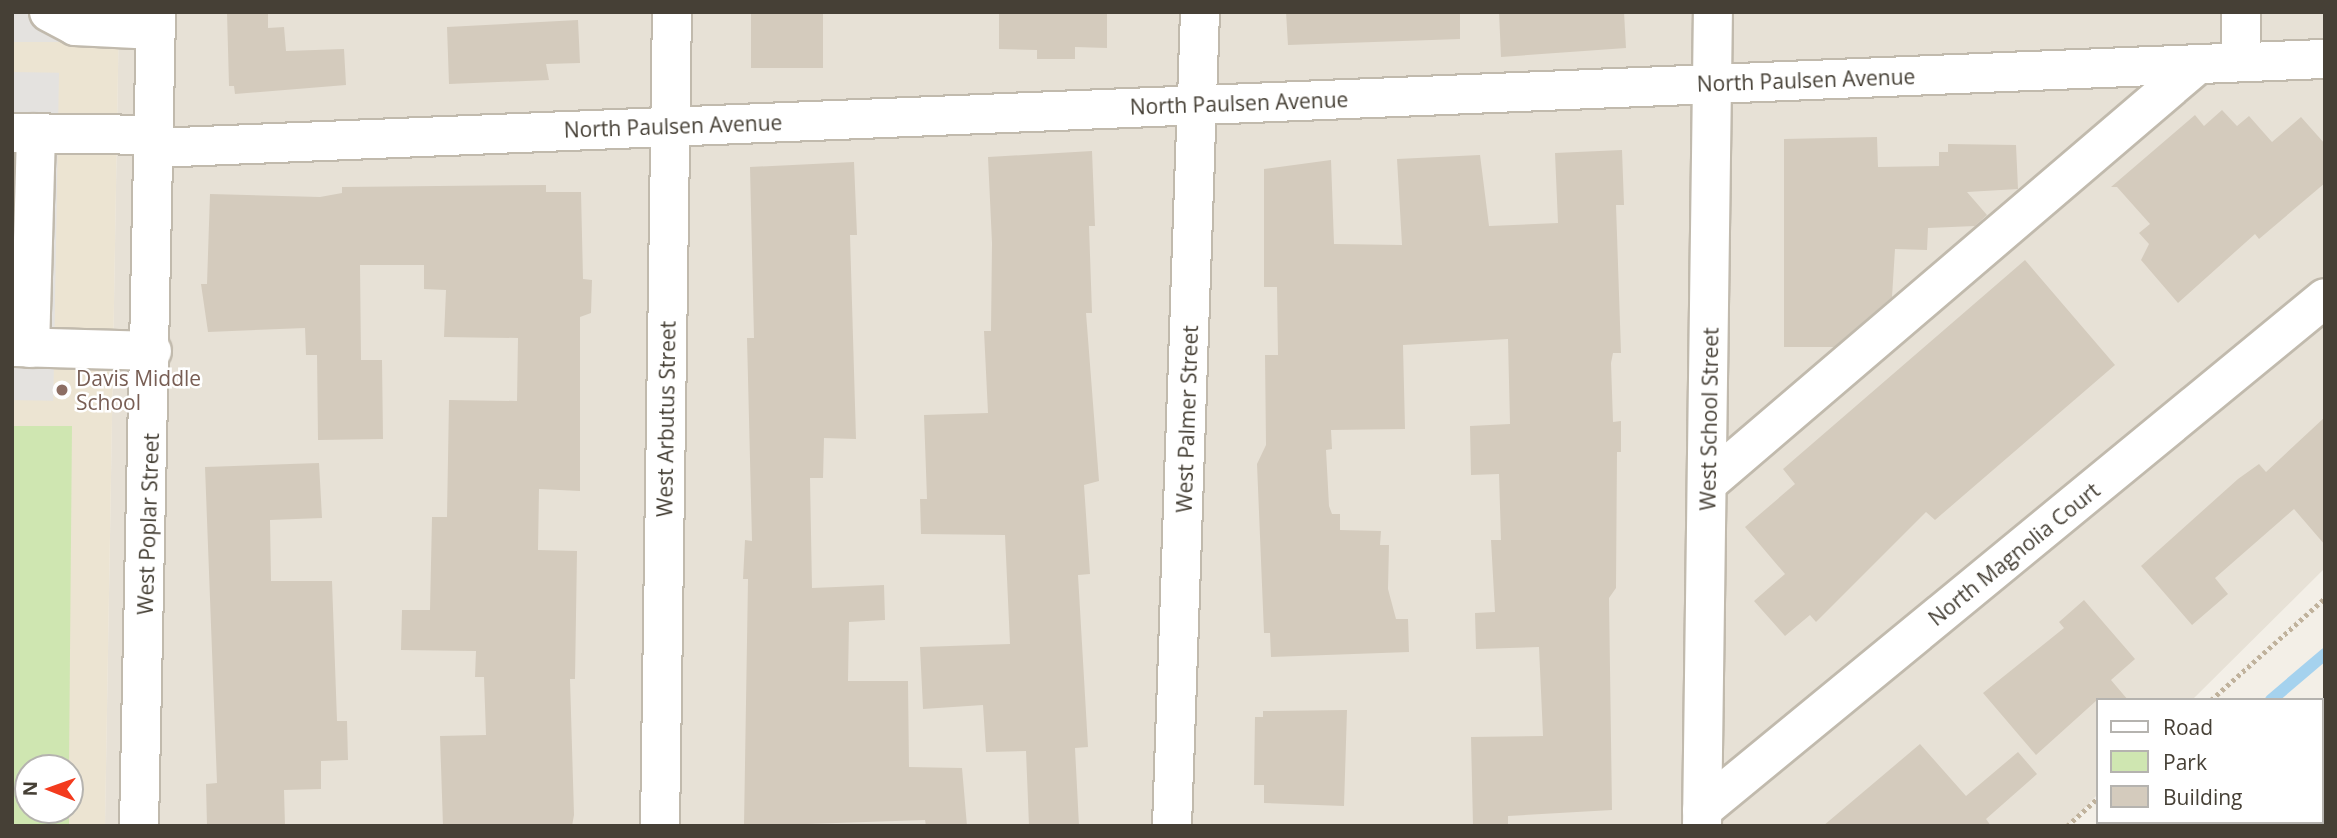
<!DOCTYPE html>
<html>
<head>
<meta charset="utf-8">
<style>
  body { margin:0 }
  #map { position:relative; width:2337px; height:838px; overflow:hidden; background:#f3efe7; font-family:"Open Sans",sans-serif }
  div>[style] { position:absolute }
  .residential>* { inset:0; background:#e7e1d6 }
  .education>* { inset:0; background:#ece4d2 }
  .green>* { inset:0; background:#cfe6b1 }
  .parking>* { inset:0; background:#e4e2df; transform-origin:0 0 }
  .stream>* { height:12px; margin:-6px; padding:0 6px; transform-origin:6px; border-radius:6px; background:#a5d2ee }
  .building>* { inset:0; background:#d4cbbd; transform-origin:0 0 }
  .path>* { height:4.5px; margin-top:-2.25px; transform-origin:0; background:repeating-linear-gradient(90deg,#c0b29c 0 3.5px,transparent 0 7px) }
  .roads { filter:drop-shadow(2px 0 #c1baad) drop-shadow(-2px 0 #c1baad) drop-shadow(0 2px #c1baad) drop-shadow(0 -2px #c1baad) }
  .minor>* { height:38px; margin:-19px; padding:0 19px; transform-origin:19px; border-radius:19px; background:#fff }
  .dots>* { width:19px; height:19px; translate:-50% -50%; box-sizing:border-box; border:4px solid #fff; border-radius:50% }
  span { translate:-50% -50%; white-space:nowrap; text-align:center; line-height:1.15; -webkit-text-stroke:5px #fff; paint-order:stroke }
  .street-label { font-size:21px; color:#464036 }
  .education-label { font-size:21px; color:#785e54 }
  .left { translate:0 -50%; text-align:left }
  .frame { position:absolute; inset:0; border:14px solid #464036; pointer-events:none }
  .legend { position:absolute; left:2096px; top:698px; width:228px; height:126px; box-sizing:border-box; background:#fff; border:2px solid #b5b3af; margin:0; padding:9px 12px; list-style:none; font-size:21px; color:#464036 }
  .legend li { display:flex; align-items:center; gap:14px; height:35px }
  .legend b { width:35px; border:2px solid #b5b3af }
  .north { position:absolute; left:14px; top:754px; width:70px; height:70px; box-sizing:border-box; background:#fff; border:2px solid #b5b3af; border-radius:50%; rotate:271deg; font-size:19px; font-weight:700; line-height:28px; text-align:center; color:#464036 }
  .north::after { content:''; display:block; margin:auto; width:24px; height:32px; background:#f33b1e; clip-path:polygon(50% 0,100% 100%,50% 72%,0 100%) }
</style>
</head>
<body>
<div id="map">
  <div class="residential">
    <i style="clip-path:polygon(119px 12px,2325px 12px,2325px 568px,2192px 700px,2097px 700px,2097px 795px,2067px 826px,105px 826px)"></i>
  </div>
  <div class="education">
    <i style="clip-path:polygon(evenodd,12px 12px,119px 12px,105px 826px,12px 826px,12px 12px,28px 768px,70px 768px,70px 810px,28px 810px,28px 768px)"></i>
  </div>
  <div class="green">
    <i style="clip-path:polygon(12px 426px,72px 426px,69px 768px,28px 768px,28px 810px,69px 810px,69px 826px,12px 826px)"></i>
  </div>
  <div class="parking">
    <i style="left:12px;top:12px;width:86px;height:30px"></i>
    <i style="left:12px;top:72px;width:47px;height:328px;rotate:1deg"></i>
  </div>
  <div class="stream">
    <i style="left:2271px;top:700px;width:71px;rotate:-40.4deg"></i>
    <i style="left:2123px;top:826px;width:6px;rotate:-45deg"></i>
  </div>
  <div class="building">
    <i style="clip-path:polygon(227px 12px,268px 12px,268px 28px,284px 27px,286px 51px,344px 49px,346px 85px,235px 94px,234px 86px,229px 86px)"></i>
    <i style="left:751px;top:12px;width:72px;height:56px"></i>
    <i style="clip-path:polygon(999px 12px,1107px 12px,1107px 48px,1075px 47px,1075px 59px,1037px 59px,1037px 50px,999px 49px)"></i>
    <i style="clip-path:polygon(1286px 12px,1460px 12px,1460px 39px,1288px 45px)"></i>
    <i style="clip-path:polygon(1499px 12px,1624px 12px,1626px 48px,1501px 57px)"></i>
    <i style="clip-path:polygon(578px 20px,580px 63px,546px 64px,549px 80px,449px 84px,447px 27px)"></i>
    <i style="clip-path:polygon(2222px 110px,2237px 126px,2249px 116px,2272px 142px,2301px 117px,2325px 144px,2325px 183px,2259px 239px,2255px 234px,2178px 303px,2141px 260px,2149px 244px,2139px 233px,2150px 224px,2117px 187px,2111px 187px,2195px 115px,2204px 126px)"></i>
    <i style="clip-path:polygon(1877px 137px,1878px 167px,1939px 166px,1939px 152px,1948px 152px,1948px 144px,2016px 145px,2018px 189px,1967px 192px,1987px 215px,1975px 226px,1928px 228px,1927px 250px,1895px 249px,1892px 297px,1834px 347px,1784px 347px,1784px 139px)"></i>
    <i style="clip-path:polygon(1622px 150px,1624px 205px,1616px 205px,1621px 353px,1613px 353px,1611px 363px,1613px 422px,1621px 421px,1621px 452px,1617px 452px,1616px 588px,1609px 598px,1612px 810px,1508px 816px,1508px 826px,1473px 826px,1471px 737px,1543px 736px,1539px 647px,1476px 649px,1475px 613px,1495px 612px,1491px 540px,1501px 540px,1499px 474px,1471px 475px,1470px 426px,1510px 424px,1508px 339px,1403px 345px,1405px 429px,1331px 430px,1332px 449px,1326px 450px,1329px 506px,1332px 514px,1340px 514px,1340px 530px,1381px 531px,1380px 545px,1389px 545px,1388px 589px,1396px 619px,1408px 619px,1409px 652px,1271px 657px,1270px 633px,1264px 633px,1257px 464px,1266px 445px,1265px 355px,1278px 355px,1277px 287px,1264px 287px,1264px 169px,1331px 160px,1334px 244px,1402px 245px,1397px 159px,1480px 155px,1489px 226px,1558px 223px,1555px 153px)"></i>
    <i style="clip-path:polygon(1092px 151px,1095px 226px,1089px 226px,1092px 313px,1086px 313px,1099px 481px,1084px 485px,1090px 574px,1078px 575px,1088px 747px,1075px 748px,1079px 826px,1029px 826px,1026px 751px,986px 752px,983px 705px,923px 709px,920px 647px,1010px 644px,1005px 535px,921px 534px,920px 499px,927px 499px,924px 415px,988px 413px,984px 331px,991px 331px,992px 243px,988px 157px)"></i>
    <i style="clip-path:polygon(854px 162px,857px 235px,850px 235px,856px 439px,824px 438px,823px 478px,810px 478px,812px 588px,884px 585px,885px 620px,849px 622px,848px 681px,908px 681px,909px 767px,962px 768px,967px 826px,926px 826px,925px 820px,744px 826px,748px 579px,743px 579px,745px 540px,752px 541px,747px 338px,754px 338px,750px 167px)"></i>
    <i style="clip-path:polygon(546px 185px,546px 192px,581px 192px,583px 279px,592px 280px,591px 313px,580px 317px,580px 491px,539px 489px,538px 550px,577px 551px,575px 679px,570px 679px,574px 815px,572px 826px,443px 826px,440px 736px,486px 735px,484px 677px,475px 677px,476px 651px,401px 650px,402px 610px,430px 610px,432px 517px,447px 517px,449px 400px,517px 401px,518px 338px,444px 337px,446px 290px,424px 289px,424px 265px,360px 265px,361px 360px,382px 360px,383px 439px,318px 440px,317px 355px,306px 355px,305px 328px,208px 332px,201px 284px,207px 284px,210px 194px,320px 197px,342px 193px,342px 187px)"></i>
    <i style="clip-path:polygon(2025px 260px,2115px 365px,1935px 520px,1926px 512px,1816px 622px,1810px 615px,1785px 636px,1754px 601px,1785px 574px,1745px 527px,1795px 484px,1783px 469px)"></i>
    <i style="clip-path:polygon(2325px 417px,2325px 545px,2294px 509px,2215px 578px,2228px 594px,2192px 625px,2141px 566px,2238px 479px,2259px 464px,2266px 472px)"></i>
    <i style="clip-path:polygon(319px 463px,322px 518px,270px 520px,271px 581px,332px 581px,337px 721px,347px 721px,348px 760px,321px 761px,321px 789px,284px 790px,285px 826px,207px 826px,206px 784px,217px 783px,205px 467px)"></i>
    <i style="clip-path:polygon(2084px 600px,2135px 659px,2111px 680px,2128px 700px,2097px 700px,2036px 755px,1983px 693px,2064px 628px,2059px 622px)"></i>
    <i style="clip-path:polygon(1347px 710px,1344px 806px,1264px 803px,1264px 785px,1254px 785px,1255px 717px,1263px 717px,1263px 711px)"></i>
    <i style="clip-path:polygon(1920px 744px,1966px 796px,2018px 752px,2037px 774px,1986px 819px,1991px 826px,1823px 826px)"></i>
  </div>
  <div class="path">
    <i style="left:2211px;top:700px;width:153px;rotate:-41.8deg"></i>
    <i style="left:2067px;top:826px;width:40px;rotate:-42deg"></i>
  </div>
  <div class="roads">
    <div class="minor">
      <i style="left:49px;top:12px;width:30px;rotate:28deg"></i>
      <i style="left:75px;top:26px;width:81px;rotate:2.8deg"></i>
      <i style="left:2241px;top:62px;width:50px;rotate:-90deg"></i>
      <i style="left:12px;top:133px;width:142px;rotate:0.8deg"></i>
      <i style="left:154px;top:148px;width:2173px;rotate:-2.35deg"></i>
      <i style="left:12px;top:347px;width:140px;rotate:1.6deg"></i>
      <i style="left:30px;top:348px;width:215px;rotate:-88.4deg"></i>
      <i style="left:1709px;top:482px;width:643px;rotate:-40.52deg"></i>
      <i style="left:1702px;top:810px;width:806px;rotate:-39.41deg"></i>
      <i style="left:139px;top:826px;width:814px;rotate:-88.8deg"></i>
      <i style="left:660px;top:826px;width:814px;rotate:-89.16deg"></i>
      <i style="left:1172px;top:826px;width:814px;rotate:-88.03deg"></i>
      <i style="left:1702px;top:826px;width:814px;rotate:-89.23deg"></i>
    </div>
  </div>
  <div class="dots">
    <i style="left:62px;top:390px;background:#8d6e63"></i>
  </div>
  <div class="street-label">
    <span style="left:1806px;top:80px;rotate:-2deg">North Paulsen Avenue</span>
    <span style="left:1239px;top:103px;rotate:-2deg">North Paulsen Avenue</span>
    <span style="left:673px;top:126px;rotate:-2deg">North Paulsen Avenue</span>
    <span style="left:666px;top:419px;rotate:-89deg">West Arbutus Street</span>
    <span style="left:1187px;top:419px;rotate:-88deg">West Palmer Street</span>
    <span style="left:1709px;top:419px;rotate:-89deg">West School Street</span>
    <span style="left:148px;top:524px;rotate:-88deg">West Poplar Street</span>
    <span style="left:2014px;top:554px;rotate:-39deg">North Magnolia Court</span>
  </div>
  <div class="education-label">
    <span class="left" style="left:76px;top:390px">Davis Middle<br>School</span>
  </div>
  <div class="frame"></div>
  <ul class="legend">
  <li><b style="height:9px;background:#fff"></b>Road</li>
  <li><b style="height:19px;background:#cfe6b1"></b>Park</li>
  <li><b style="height:19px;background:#d4cbbd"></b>Building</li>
  </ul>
  <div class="north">N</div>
</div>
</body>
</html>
